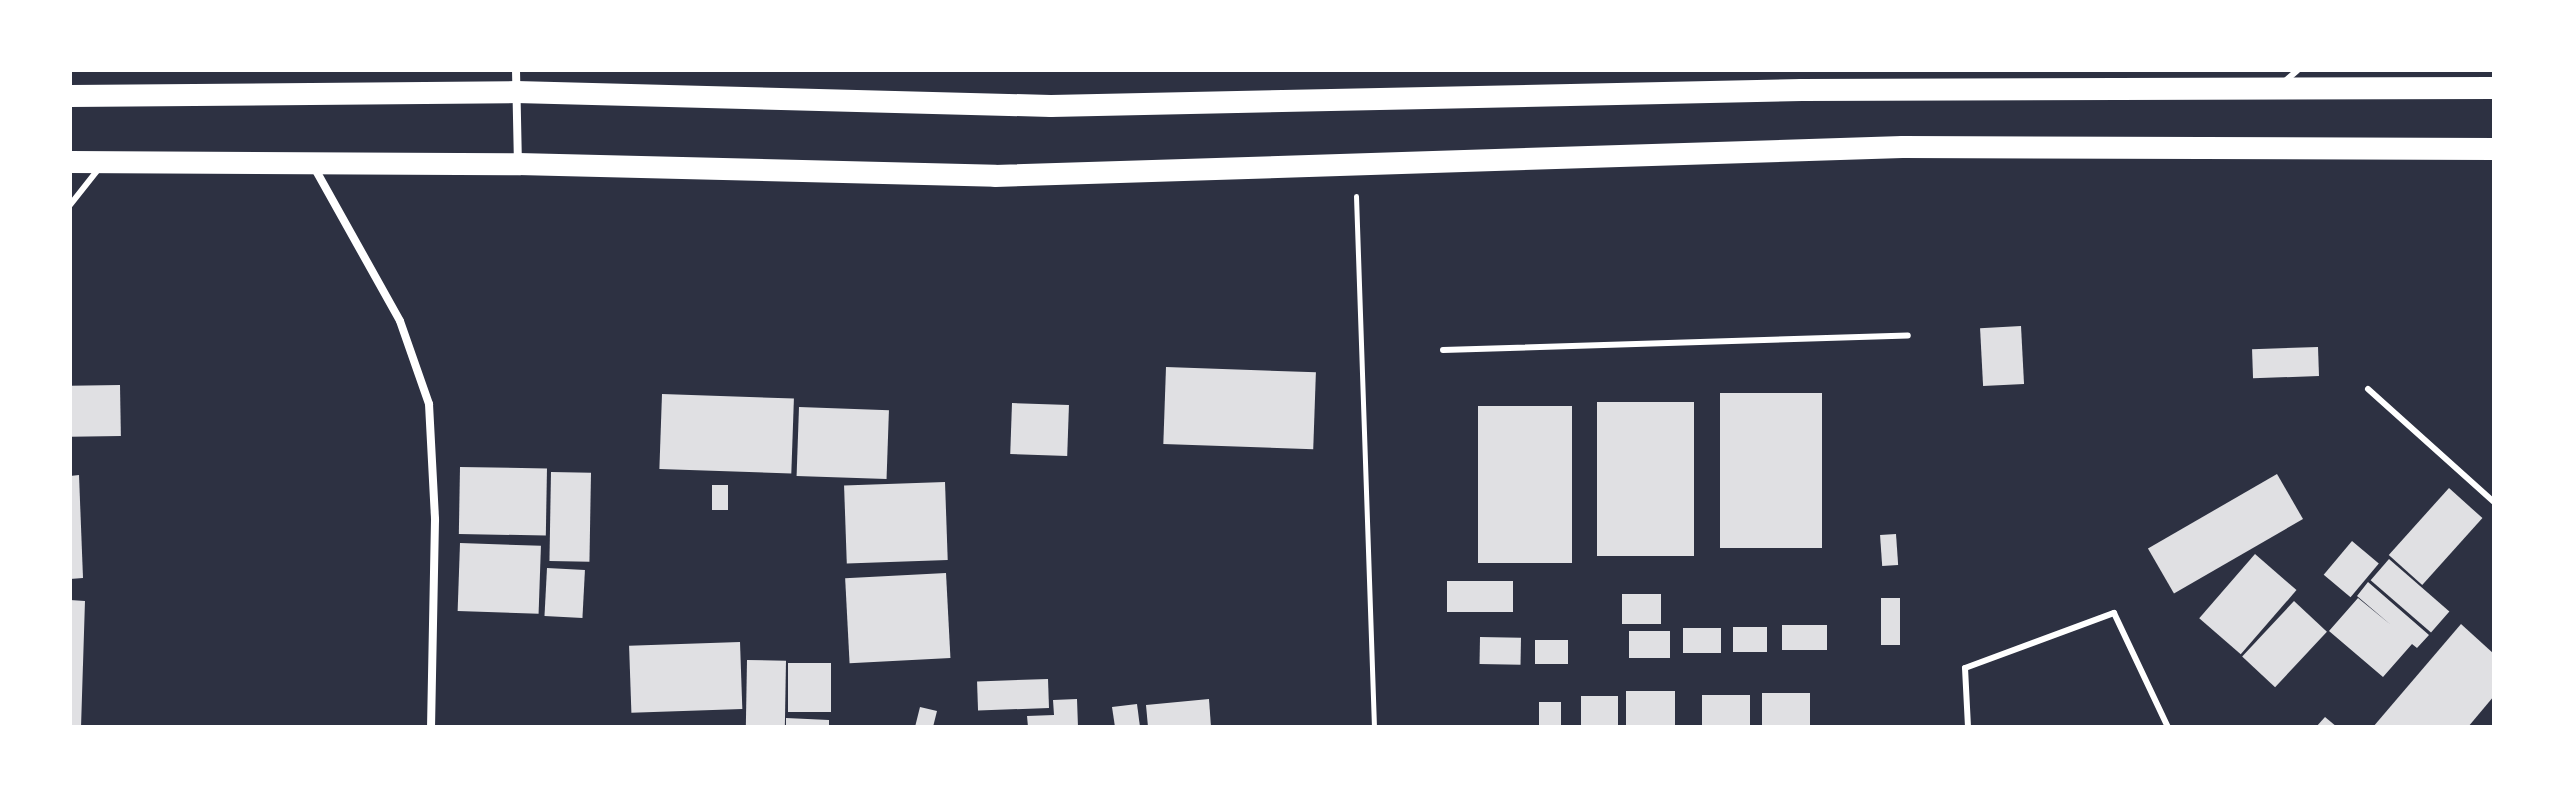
<!DOCTYPE html>
<html>
<head>
<meta charset="utf-8">
<style>
  body { margin:0 }
  #map { position:relative; width:2564px; height:797px; overflow:hidden; background:#2d3142; font-family:"Asap Condensed",sans-serif }
  div>[style] { position:absolute }
  .building>* { inset:0; background:#e0e0e3; transform-origin:0 0 }
  .path>* { height:5px; margin:-2.5px; padding:0 2.5px; transform-origin:2.5px; border-radius:2.5px; background:#fff }
  .service>* { height:6px; margin:-3px; padding:0 3px; transform-origin:3px; border-radius:3px; background:#fff }
  .minor>* { height:8px; margin:-4px; padding:0 4px; transform-origin:4px; border-radius:4px; background:#fff }
  .trunk>* { height:22px; margin:-11px; padding:0 11px; transform-origin:11px; border-radius:11px; background:#fff }
  span { translate:-50% -50%; white-space:nowrap; text-align:center; line-height:1.15; -webkit-text-stroke:8px #fff; paint-order:stroke }
  .frame { position:absolute; inset:0; border:72px solid #fff; pointer-events:none }
</style>
</head>
<body>
<div id="map">
  <div class="building">
    <i style="left:2021px;top:326px;width:58px;height:41px;rotate:87deg"></i>
    <i style="left:2318px;top:347px;width:29px;height:66px;rotate:88deg"></i>
    <i style="left:1166px;top:367px;width:150px;height:77px;rotate:2deg"></i>
    <i style="left:120px;top:385px;width:51px;height:50px;rotate:89deg"></i>
    <i style="left:1720px;top:393px;width:102px;height:155px"></i>
    <i style="left:662px;top:394px;width:132px;height:75px;rotate:2deg"></i>
    <i style="left:1597px;top:402px;width:97px;height:154px"></i>
    <i style="left:1012px;top:403px;width:57px;height:51px;rotate:2deg"></i>
    <i style="left:1478px;top:406px;width:94px;height:157px"></i>
    <i style="left:799px;top:407px;width:90px;height:69px;rotate:2deg"></i>
    <i style="left:460px;top:467px;width:87px;height:67px;rotate:1deg"></i>
    <i style="left:551px;top:472px;width:40px;height:89px;rotate:1deg"></i>
    <i style="left:2277px;top:474px;width:52px;height:149px;rotate:60deg"></i>
    <i style="clip-path:polygon(79px 475px,83px 578px,70px 579px,70px 476px)"></i>
    <i style="left:945px;top:482px;width:78px;height:101px;rotate:88deg"></i>
    <i style="left:712px;top:485px;width:16px;height:25px"></i>
    <i style="left:2449px;top:488px;width:45px;height:90px;rotate:42deg"></i>
    <i style="left:1896px;top:534px;width:31px;height:16px;rotate:86deg"></i>
    <i style="left:2352px;top:541px;width:35px;height:44px;rotate:40deg"></i>
    <i style="left:460px;top:543px;width:81px;height:68px;rotate:2deg"></i>
    <i style="left:2255px;top:554px;width:55px;height:85px;rotate:41deg"></i>
    <i style="left:2389px;top:559px;width:80px;height:28px;rotate:41deg"></i>
    <i style="left:547px;top:568px;width:38px;height:48px;rotate:3deg"></i>
    <i style="left:946px;top:573px;width:85px;height:101px;rotate:87deg"></i>
    <i style="left:1447px;top:581px;width:66px;height:31px"></i>
    <i style="clip-path:polygon(2368px 582px,2429px 635px,2417px 648px,2412px 644px,2383px 677px,2329px 631px,2358px 598px,2391px 625px,2357px 596px)"></i>
    <i style="left:1661px;top:594px;width:30px;height:39px;rotate:90deg"></i>
    <i style="left:1881px;top:598px;width:19px;height:47px"></i>
    <i style="clip-path:polygon(70px 600px,85px 601px,81px 727px,70px 727px)"></i>
    <i style="left:2294px;top:601px;width:45px;height:76px;rotate:43deg"></i>
    <i style="clip-path:polygon(2461px 624px,2494px 654px,2494px 696px,2468px 727px,2373px 727px)"></i>
    <i style="left:1782px;top:625px;width:45px;height:25px"></i>
    <i style="left:1733px;top:627px;width:34px;height:25px"></i>
    <i style="left:1683px;top:628px;width:38px;height:25px"></i>
    <i style="left:1629px;top:631px;width:41px;height:27px"></i>
    <i style="left:1480px;top:637px;width:41px;height:27px;rotate:1deg"></i>
    <i style="left:1535px;top:640px;width:33px;height:24px"></i>
    <i style="left:740px;top:642px;width:67px;height:111px;rotate:88deg"></i>
    <i style="left:747px;top:660px;width:39px;height:67px;rotate:1deg"></i>
    <i style="left:788px;top:663px;width:43px;height:49px"></i>
    <i style="left:1048px;top:679px;width:29px;height:71px;rotate:88deg"></i>
    <i style="left:1626px;top:691px;width:49px;height:36px"></i>
    <i style="left:1762px;top:693px;width:48px;height:34px"></i>
    <i style="left:1750px;top:695px;width:32px;height:48px;rotate:90deg"></i>
    <i style="left:1618px;top:696px;width:31px;height:37px;rotate:90deg"></i>
    <i style="clip-path:polygon(1077px 699px,1078px 727px,1028px 727px,1027px 716px,1054px 715px,1053px 700px)"></i>
    <i style="clip-path:polygon(1209px 699px,1211px 727px,1148px 727px,1146px 705px)"></i>
    <i style="left:1539px;top:702px;width:22px;height:25px"></i>
    <i style="clip-path:polygon(1137px 704px,1140px 727px,1115px 727px,1112px 707px)"></i>
    <i style="clip-path:polygon(920px 707px,937px 711px,933px 727px,915px 727px)"></i>
    <i style="clip-path:polygon(2325px 717px,2337px 727px,2316px 727px)"></i>
    <i style="clip-path:polygon(786px 718px,829px 720px,829px 727px,786px 727px)"></i>
  </div>
  <div class="path">
    <i style="left:1356px;top:196px;width:531px;rotate:88.06deg"></i>
  </div>
  <div class="service">
    <i style="left:2284px;top:82px;width:18px;rotate:-41deg"></i>
    <i style="left:70px;top:205px;width:48px;rotate:-51.7deg"></i>
    <i style="left:1443px;top:350px;width:465px;rotate:-1.8deg"></i>
    <i style="left:2368px;top:389px;width:169px;rotate:41.9deg"></i>
    <i style="left:1968px;top:727px;width:59px;rotate:-92.9deg"></i>
    <i style="left:1965px;top:668px;width:159px;rotate:-20.3deg"></i>
    <i style="left:2114px;top:613px;width:126px;rotate:64.7deg"></i>
  </div>
  <div class="minor">
    <i style="left:516px;top:70px;width:93px;rotate:88.8deg"></i>
    <i style="left:314px;top:167px;width:176px;rotate:60.8deg"></i>
    <i style="left:400px;top:321px;width:88px;rotate:70.7deg"></i>
    <i style="left:429px;top:404px;width:116px;rotate:87deg"></i>
    <i style="left:435px;top:520px;width:207px;rotate:91.1deg"></i>
  </div>
  <div class="trunk">
    <i style="left:70px;top:96px;width:446px;rotate:-0.5deg"></i>
    <i style="left:516px;top:92px;width:535px;rotate:1.5deg"></i>
    <i style="left:1051px;top:106px;width:751px;rotate:-1.22deg"></i>
    <i style="left:1802px;top:90px;width:692px;rotate:-0.17deg"></i>
    <i style="left:70px;top:162px;width:448px;rotate:0.3deg"></i>
    <i style="left:518px;top:164px;width:477px;rotate:1.4deg"></i>
    <i style="left:995px;top:176px;width:908px;rotate:-1.83deg"></i>
    <i style="left:1903px;top:147px;width:591px;rotate:0.19deg"></i>
  </div>
  <div class="frame"></div>
</div>
</body>
</html>
